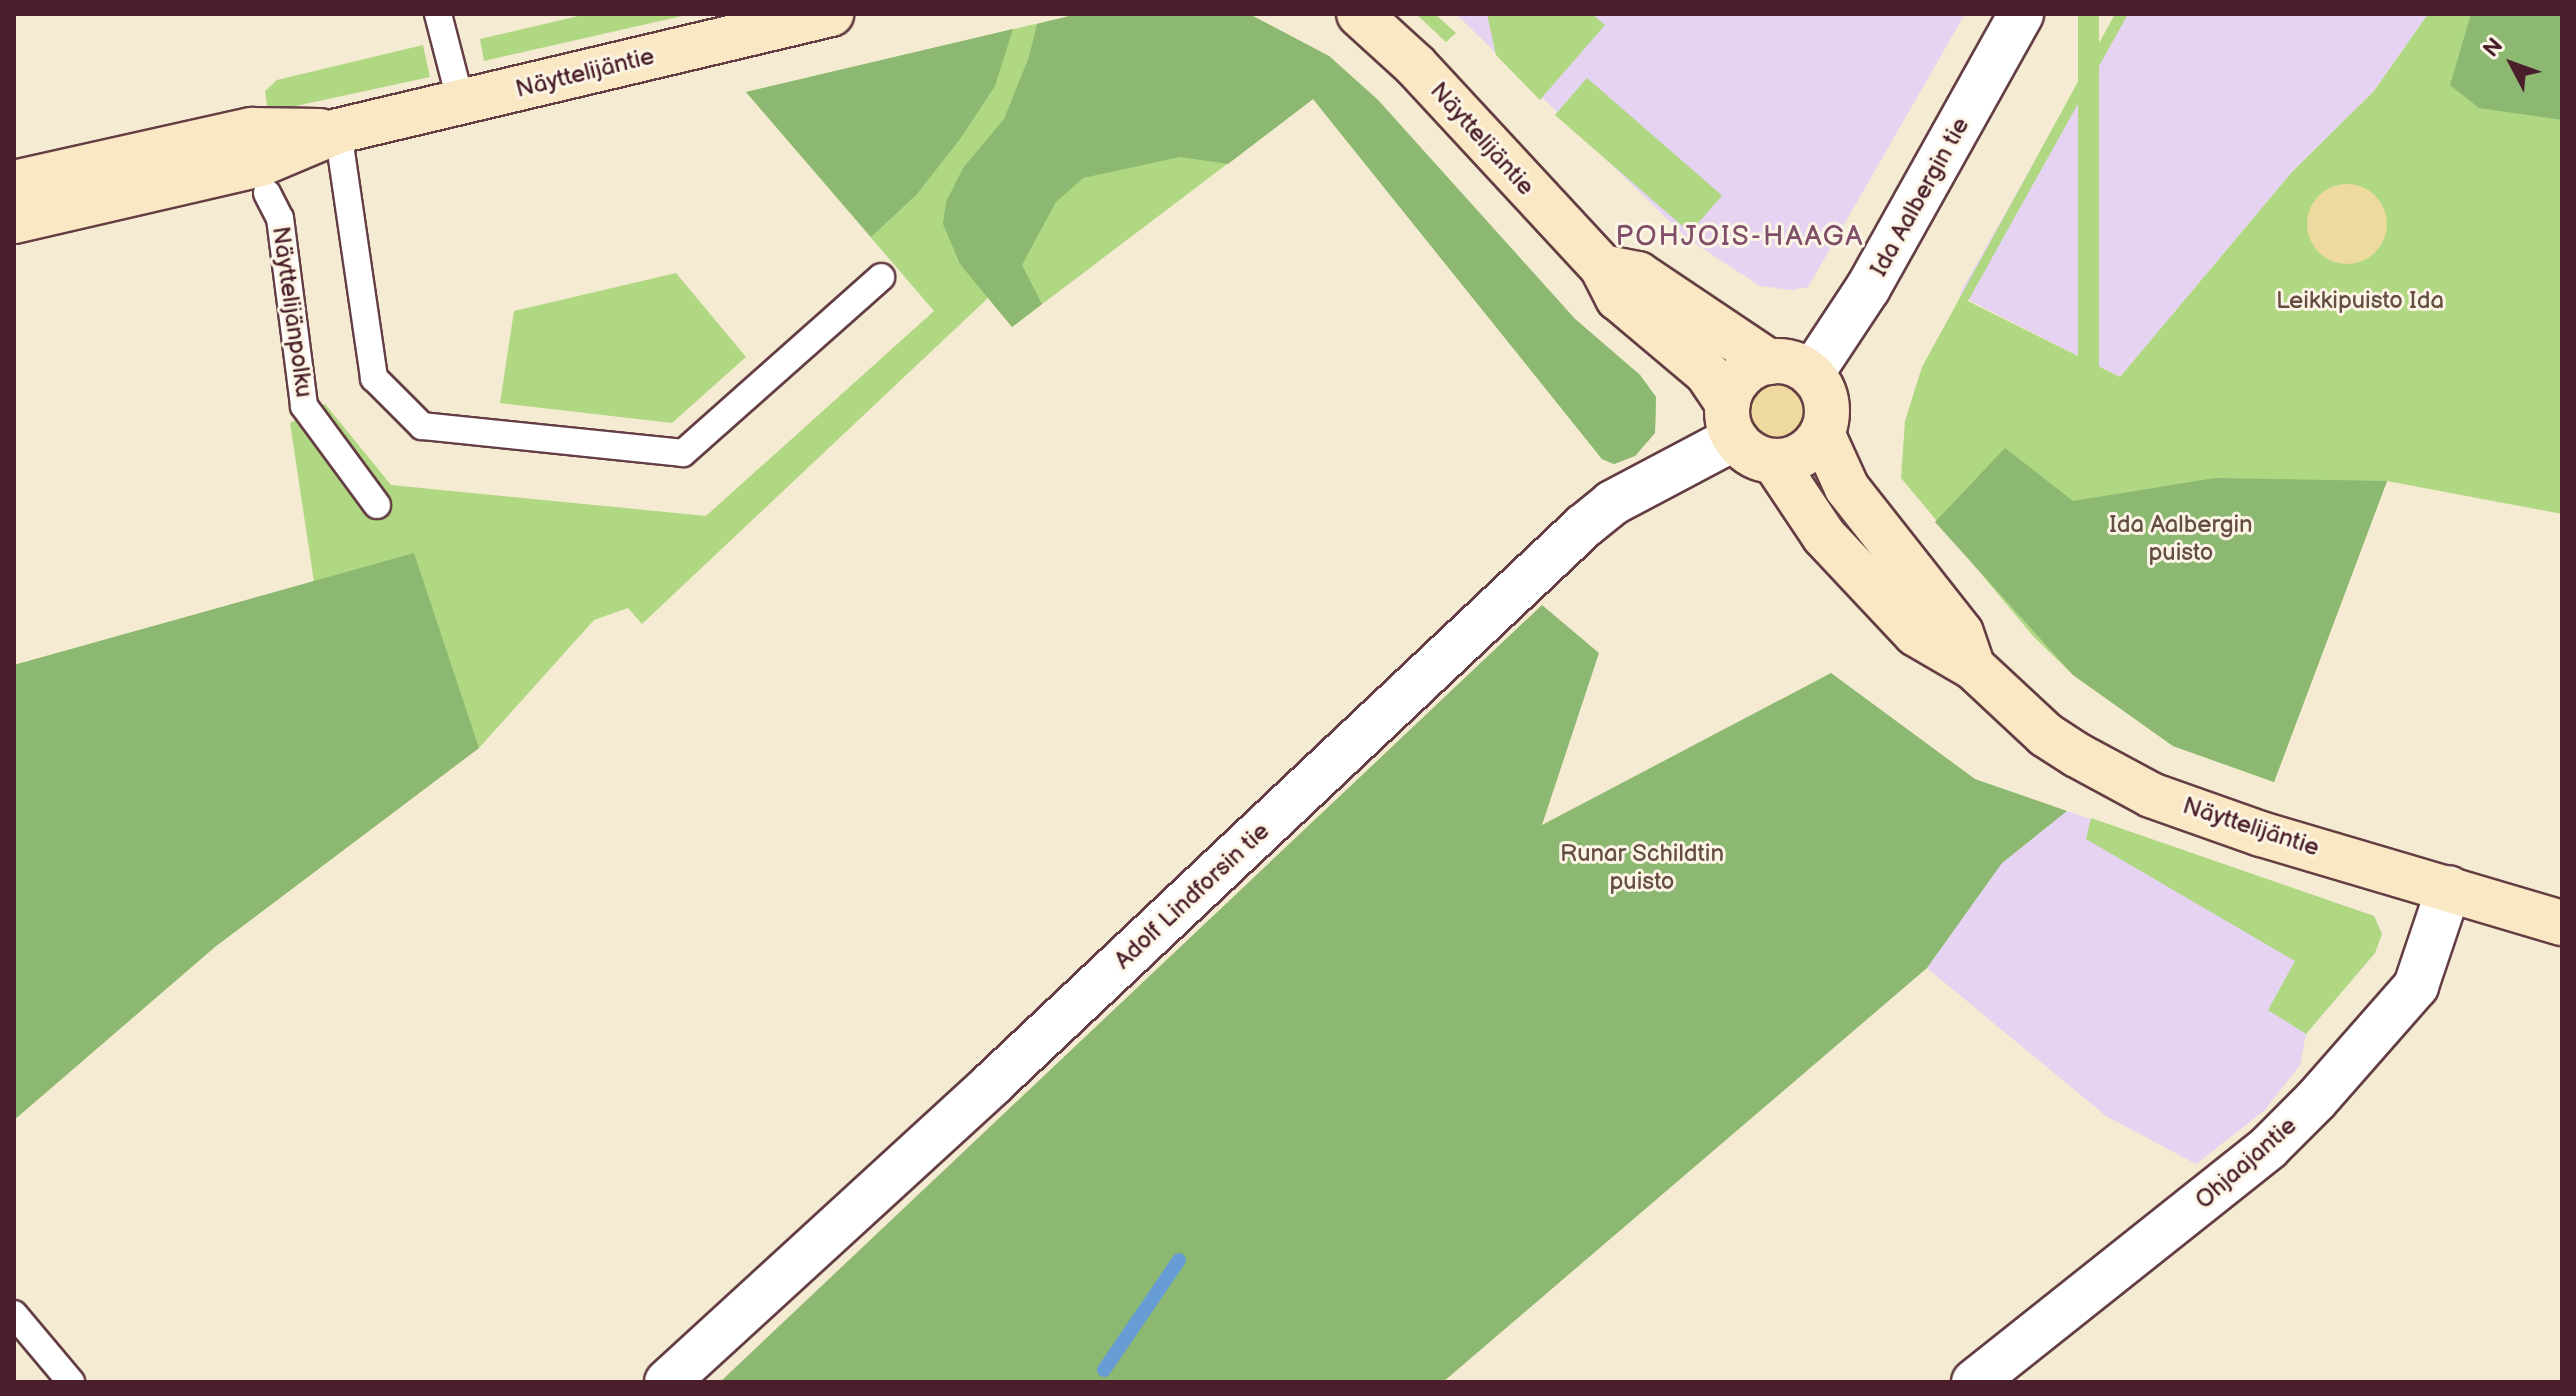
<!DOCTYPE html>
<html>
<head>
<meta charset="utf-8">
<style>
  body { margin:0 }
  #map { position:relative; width:2576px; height:1396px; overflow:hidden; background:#f5ebd2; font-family:"Balsamiq Sans",sans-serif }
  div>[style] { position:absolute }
  .built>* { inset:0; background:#e5d3f1 }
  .green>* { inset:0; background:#b0d883; transform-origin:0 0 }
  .forest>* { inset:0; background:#8cb871 }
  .sand>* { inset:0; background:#eeda9e }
  .round { border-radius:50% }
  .stream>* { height:14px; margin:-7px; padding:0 7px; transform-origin:7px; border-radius:7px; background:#679dd4 }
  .roads { filter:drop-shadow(2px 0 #643e44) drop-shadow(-2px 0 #643e44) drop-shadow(0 2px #643e44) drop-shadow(0 -2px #643e44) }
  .service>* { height:26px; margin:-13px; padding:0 13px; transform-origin:13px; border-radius:13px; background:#fff }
  .minor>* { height:44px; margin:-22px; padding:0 22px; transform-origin:22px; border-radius:22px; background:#fff }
  .secondary>* { height:44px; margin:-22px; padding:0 22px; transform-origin:22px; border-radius:22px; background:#fae7c3 }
  .secondary>.ring { margin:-22px; padding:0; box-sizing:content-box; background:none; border:44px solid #fae7c3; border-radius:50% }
  span { translate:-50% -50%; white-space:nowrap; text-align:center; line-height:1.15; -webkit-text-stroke:6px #fcf5e5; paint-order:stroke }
  .street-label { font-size:24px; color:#4a1f2b }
  .park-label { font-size:24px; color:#644d41 }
  .quarter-label { font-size:28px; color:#7f4e68; letter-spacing:2px }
  .frame { position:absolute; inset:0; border:16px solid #4a1f2b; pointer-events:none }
  .north { position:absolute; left:2472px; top:24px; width:80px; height:80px; -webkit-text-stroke:6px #fcf5e5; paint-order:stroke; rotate:311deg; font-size:22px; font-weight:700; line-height:32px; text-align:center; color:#4a1f2b }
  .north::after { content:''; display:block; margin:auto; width:28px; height:36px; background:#4a1f2b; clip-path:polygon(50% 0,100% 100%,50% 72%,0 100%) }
</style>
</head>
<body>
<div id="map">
  <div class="built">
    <i style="clip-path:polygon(1456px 14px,1965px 14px,1808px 287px,1792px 290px,1760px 286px,1688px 239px)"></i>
    <i style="clip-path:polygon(2118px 14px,2428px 14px,2374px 91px,2292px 172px,2120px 377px,1959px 295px)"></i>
    <i style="clip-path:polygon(2067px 811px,2374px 916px,2382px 934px,2375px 953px,2306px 1034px,2300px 1065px,2265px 1110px,2196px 1164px,2106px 1116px,1927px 968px,2002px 863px)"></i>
  </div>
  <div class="green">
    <i style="clip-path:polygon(587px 14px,691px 14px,484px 61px,480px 39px)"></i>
    <i style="clip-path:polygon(1078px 14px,1249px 14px,1329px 56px,1378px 100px,1575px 319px,1640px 375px,1656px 397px,1655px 433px,1635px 456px,1614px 464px,1602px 459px,1313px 99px,1012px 327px,988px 298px,642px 624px,628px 608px,594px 620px,479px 748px,216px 946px,14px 1120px,14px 665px,314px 582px,290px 423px,325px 404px,391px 485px,706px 516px,934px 311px,746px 92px)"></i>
    <i style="clip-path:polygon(1416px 14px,1435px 14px,1456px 33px,1446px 42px)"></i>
    <i style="clip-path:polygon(1487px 14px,1592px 14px,1605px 25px,1540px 100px,1496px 55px)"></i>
    <i style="left:2078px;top:14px;width:21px;height:367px"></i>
    <i style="clip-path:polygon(2115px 14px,2128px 14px,1968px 301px,2120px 377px,2292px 172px,2374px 91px,2428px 14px,2562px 14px,2562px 514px,2387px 481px,2274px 782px,2173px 746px,2073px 675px,2033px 636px,1901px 478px,1905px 421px,1922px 367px)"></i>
    <i style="clip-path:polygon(423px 45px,430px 77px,268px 112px,265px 91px,277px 80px)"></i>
    <i style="left:1587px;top:78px;width:179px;height:49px;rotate:41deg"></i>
    <i style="clip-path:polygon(676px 273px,746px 357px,672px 423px,500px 403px,514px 311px)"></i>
    <i style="clip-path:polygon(2091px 818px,2374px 916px,2382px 934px,2375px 953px,2306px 1034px,2268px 1010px,2295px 961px,2086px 839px)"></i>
  </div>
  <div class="forest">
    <i style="clip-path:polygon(1078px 14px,1249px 14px,1329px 56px,1378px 100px,1575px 319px,1640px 375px,1656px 397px,1655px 433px,1635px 456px,1614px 464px,1602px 459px,1313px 99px,1228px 164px,1180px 157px,1083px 178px,1056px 202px,1022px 265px,1042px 304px,1012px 327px,960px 264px,943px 224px,946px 202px,963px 168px,1004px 119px,1029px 57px,1037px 24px)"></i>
    <i style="clip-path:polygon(2471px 14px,2562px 14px,2562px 120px,2479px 108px,2450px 85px)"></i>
    <i style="clip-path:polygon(1013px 29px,995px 86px,960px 139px,917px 194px,871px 237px,746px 92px)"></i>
    <i style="clip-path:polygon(2005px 448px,2073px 501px,2215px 478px,2387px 481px,2274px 782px,2173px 746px,2073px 675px,1935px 522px)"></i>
    <i style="clip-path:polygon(414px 553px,479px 748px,216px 946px,14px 1120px,14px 665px)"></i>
    <i style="clip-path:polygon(1542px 605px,1599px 653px,1542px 825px,1831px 673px,1975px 779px,2067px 811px,2002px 863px,1927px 968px,1443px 1382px,720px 1382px)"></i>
  </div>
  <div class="sand">
    <i class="round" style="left:2307px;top:184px;width:80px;height:80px"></i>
    <i class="round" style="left:1748px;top:382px;width:58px;height:58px"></i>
  </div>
  <div class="stream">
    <i style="left:1104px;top:1370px;width:133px;rotate:-55.7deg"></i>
  </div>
  <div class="roads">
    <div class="service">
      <i style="left:438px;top:14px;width:92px;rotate:75.5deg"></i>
      <i style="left:338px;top:131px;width:250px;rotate:81.7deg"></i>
      <i style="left:374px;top:378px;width:68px;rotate:45deg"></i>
      <i style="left:422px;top:426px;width:262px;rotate:5.9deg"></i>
      <i style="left:683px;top:453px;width:265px;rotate:-41.6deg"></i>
      <i style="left:267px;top:193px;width:28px;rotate:63deg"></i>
      <i style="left:280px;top:218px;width:190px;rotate:82.7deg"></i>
      <i style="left:304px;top:406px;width:123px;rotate:53.6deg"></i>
      <i style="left:14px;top:1314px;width:89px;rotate:50deg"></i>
    </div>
    <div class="minor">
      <i style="left:1811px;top:374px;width:103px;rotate:-56.5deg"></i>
      <i style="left:1868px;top:288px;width:314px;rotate:-60.8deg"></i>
      <i style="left:667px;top:1382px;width:441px;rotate:-42.5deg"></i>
      <i style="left:992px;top:1084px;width:814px;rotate:-43.31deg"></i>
      <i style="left:1584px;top:526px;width:36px;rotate:-39deg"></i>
      <i style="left:1612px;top:503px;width:139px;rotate:-27.9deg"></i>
      <i style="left:1974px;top:1382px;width:376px;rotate:-38.5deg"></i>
      <i style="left:2268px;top:1148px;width:68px;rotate:-45deg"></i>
      <i style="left:2316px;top:1100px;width:152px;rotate:-48.7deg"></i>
      <i style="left:2416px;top:986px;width:103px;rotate:-71.4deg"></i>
    </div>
    <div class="secondary">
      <i style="left:1359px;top:14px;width:76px;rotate:42.3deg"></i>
      <i style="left:1415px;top:65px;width:275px;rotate:47.2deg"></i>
      <i style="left:1602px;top:267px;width:35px;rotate:63deg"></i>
      <i style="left:1618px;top:298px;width:116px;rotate:40.1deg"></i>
      <i style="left:1707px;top:373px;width:37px;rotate:56deg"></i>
      <i style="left:14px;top:183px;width:244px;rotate:-12.6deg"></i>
      <i style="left:252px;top:130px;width:68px;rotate:0.8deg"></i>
      <i style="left:14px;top:221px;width:253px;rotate:-13deg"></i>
      <i style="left:260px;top:164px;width:85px;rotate:-22.9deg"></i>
      <i style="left:338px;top:131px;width:507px;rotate:-13.35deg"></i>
      <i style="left:1602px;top:267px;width:37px;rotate:11deg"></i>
      <i style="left:1638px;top:274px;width:158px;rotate:33.9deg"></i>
      <i class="ring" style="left:1727px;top:361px;width:56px;height:56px"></i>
      <i style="left:1822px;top:433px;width:60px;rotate:65.6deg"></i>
      <i style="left:1847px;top:488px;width:184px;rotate:51.8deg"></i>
      <i style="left:1961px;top:633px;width:36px;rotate:71deg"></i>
      <i style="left:1774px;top:461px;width:90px;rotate:56.3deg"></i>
      <i style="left:1824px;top:536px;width:134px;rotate:46.8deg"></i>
      <i style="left:1916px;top:634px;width:66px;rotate:30.1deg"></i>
      <i style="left:1973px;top:667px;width:100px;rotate:43deg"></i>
      <i style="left:2046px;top:735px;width:37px;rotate:33deg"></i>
      <i style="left:2077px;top:755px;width:84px;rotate:28.4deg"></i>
      <i style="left:2151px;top:795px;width:117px;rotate:19.5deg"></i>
      <i style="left:2261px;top:834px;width:314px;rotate:16.5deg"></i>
    </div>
  </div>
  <div class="street-label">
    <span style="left:585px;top:73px;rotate:-14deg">Näyttelijäntie</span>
    <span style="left:1482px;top:139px;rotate:48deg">Näyttelijäntie</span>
    <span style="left:1920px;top:197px;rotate:-61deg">Ida Aalbergin tie</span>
    <span style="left:292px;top:312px;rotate:82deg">Näyttelijänpolku</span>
    <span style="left:2251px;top:827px;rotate:18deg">Näyttelijäntie</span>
    <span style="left:1192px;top:896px;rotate:-43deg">Adolf Lindforsin tie</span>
    <span style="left:2246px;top:1163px;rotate:-41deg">Ohjaajantie</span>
  </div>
  <div class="park-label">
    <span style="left:2360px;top:301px">Leikkipuisto Ida</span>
    <span style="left:2181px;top:539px">Ida Aalbergin<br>puisto</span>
    <span style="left:1642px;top:868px">Runar Schildtin<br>puisto</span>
  </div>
  <div class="quarter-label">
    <span style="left:1740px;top:237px">POHJOIS-HAAGA</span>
  </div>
  <div class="frame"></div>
  <div class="north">N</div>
</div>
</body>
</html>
